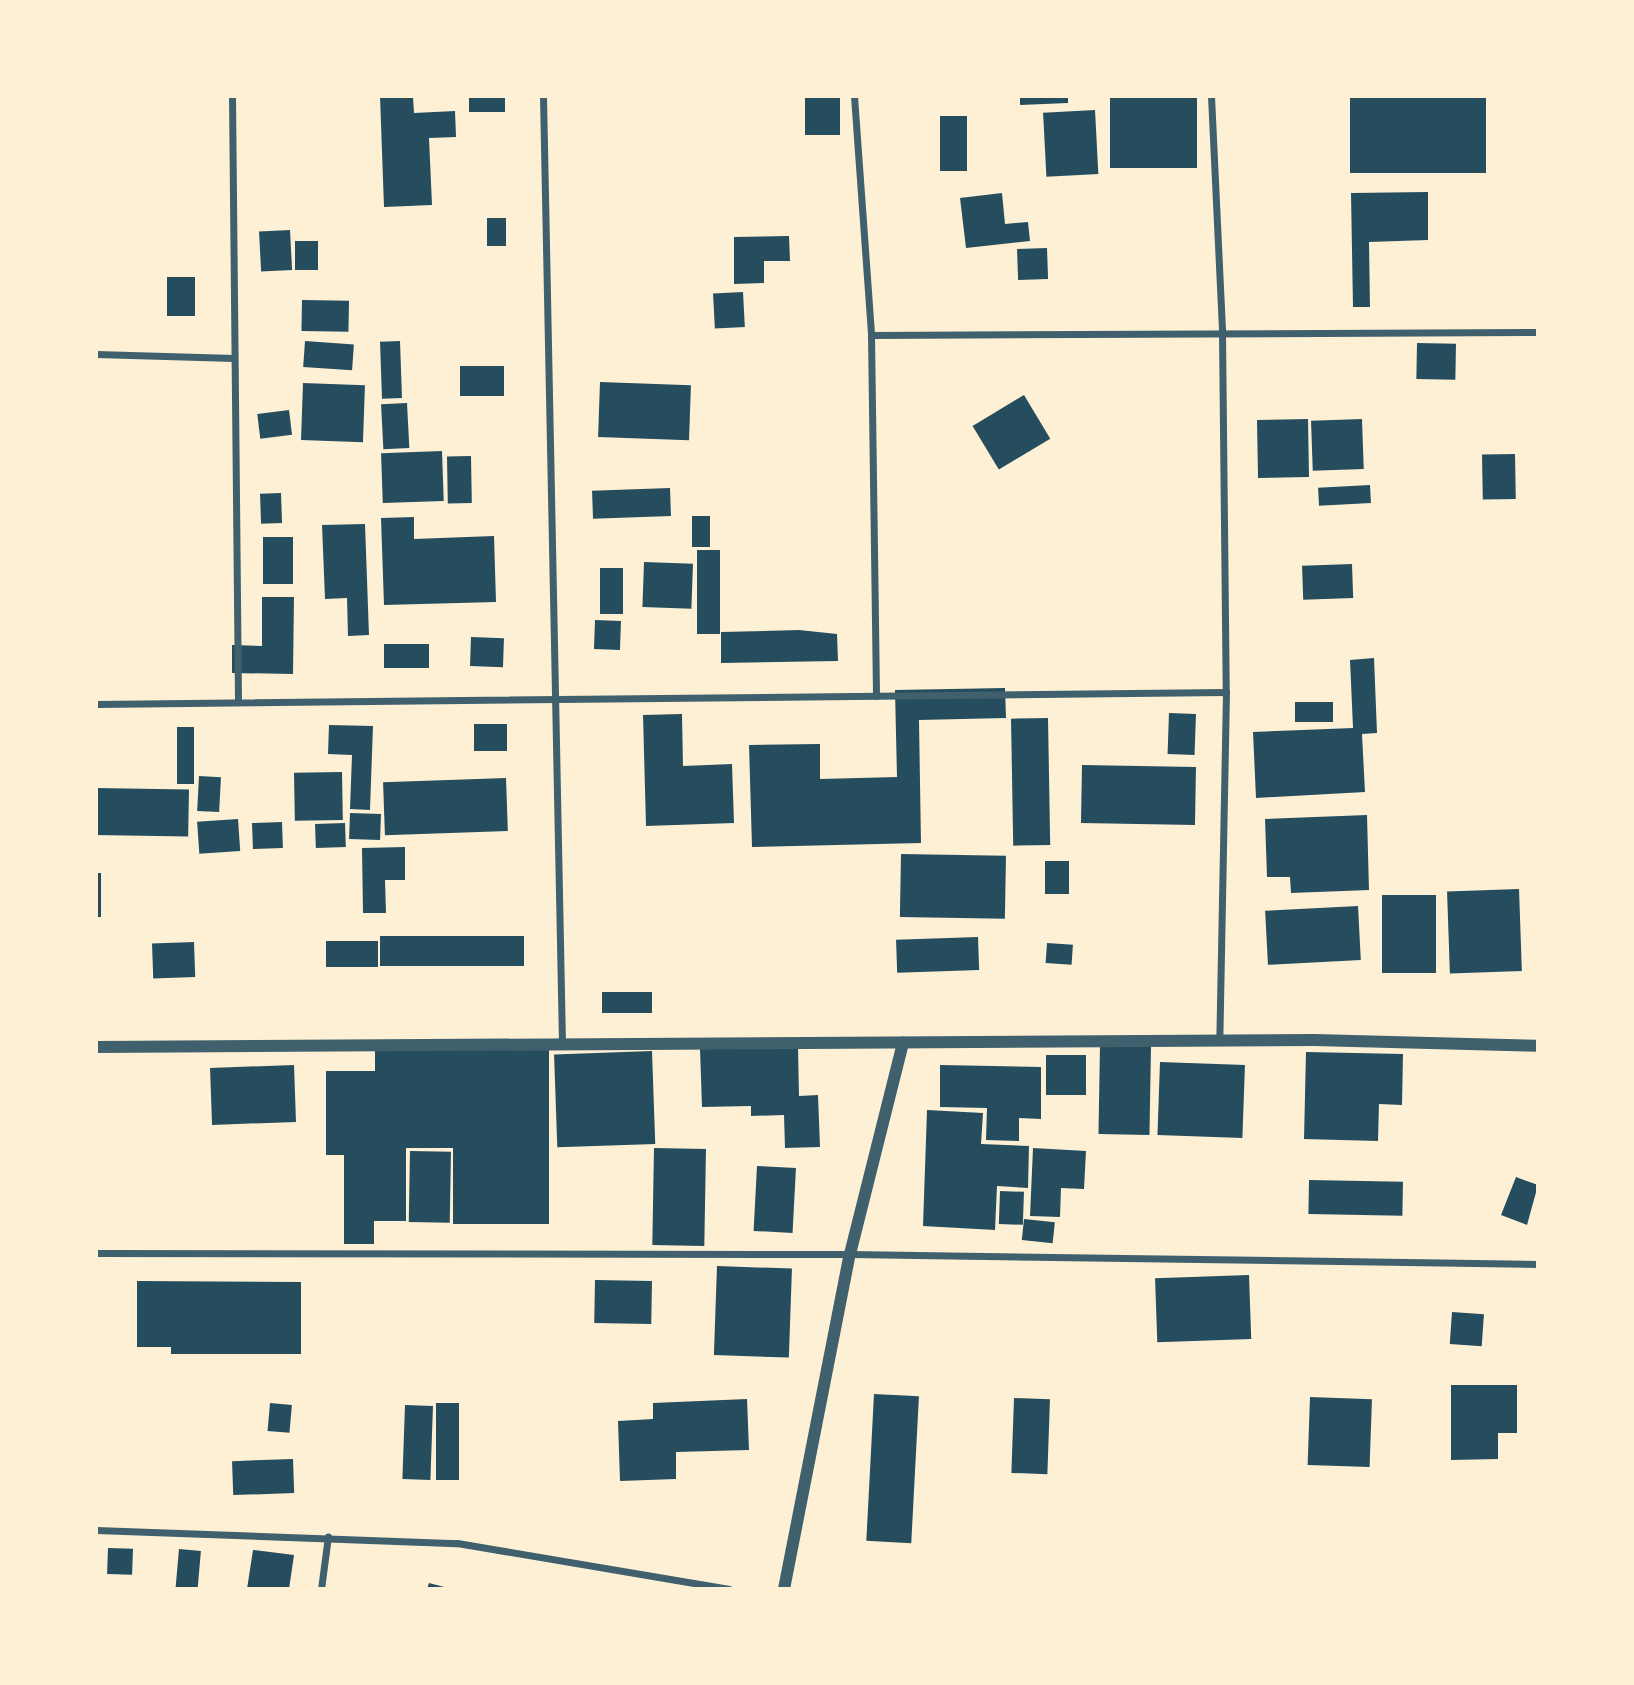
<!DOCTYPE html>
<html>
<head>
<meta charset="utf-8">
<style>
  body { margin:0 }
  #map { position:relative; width:1634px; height:1685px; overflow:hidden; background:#fdf0d5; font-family:"Varela Round",sans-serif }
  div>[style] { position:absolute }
  .building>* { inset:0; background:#264d5e; transform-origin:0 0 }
  .minor>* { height:7px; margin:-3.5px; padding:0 3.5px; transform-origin:3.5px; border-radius:3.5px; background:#3f606c }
  .tertiary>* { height:12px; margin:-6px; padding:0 6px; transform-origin:6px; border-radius:6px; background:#3f606c }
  span { translate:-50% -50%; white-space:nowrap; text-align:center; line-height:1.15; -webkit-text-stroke:7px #fdf0d5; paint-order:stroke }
  .frame { position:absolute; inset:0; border:98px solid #fdf0d5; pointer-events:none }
</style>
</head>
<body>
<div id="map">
  <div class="building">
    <i style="clip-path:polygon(380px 96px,413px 96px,414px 113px,455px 111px,456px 137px,429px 138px,432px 205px,384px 207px)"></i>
    <i style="left:469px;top:96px;width:36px;height:16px"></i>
    <i style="left:805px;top:96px;width:35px;height:39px"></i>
    <i style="clip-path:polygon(1020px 96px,1068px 96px,1068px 103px,1020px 105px)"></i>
    <i style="left:1110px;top:96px;width:87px;height:72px"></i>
    <i style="left:1350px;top:96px;width:136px;height:77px"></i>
    <i style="left:1095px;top:110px;width:64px;height:52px;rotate:87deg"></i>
    <i style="left:940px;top:116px;width:27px;height:55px"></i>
    <i style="clip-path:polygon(1428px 192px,1428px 240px,1369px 242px,1370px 307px,1353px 307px,1351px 193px)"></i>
    <i style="clip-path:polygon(1002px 193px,1005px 224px,1028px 222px,1030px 241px,966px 248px,960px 198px)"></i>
    <i style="left:487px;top:218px;width:19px;height:28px"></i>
    <i style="left:290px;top:230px;width:40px;height:31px;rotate:87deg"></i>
    <i style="clip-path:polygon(789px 236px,790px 261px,764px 261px,764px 283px,734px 284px,734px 237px)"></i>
    <i style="left:318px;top:241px;width:29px;height:23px;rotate:90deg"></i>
    <i style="left:1047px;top:248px;width:31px;height:30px;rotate:88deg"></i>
    <i style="left:167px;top:277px;width:28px;height:39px"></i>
    <i style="left:743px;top:292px;width:35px;height:30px;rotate:87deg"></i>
    <i style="left:302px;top:300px;width:47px;height:31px;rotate:1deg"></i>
    <i style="left:305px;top:341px;width:49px;height:26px;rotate:4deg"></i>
    <i style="left:400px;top:341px;width:57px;height:20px;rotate:88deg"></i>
    <i style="left:1417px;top:343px;width:39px;height:36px;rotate:1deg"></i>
    <i style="left:504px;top:366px;width:30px;height:44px;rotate:90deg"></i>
    <i style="left:600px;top:382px;width:91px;height:55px;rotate:2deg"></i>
    <i style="left:303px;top:383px;width:62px;height:57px;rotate:2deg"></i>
    <i style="left:1024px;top:395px;width:51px;height:60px;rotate:59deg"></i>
    <i style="left:407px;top:403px;width:45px;height:26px;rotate:87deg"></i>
    <i style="left:289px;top:410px;width:25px;height:32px;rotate:83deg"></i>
    <i style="left:1308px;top:419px;width:58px;height:51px;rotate:89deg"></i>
    <i style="left:1362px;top:419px;width:50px;height:51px;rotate:88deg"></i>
    <i style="left:442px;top:451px;width:50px;height:61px;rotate:88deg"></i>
    <i style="left:1515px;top:454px;width:45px;height:33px;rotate:89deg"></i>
    <i style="left:471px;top:456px;width:47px;height:24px;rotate:89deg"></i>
    <i style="left:1370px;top:485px;width:18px;height:52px;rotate:87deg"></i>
    <i style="left:670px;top:488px;width:28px;height:78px;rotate:88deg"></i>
    <i style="left:281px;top:493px;width:30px;height:21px;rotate:88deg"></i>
    <i style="left:692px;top:516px;width:18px;height:31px"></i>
    <i style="clip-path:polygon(414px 517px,414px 539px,494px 536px,496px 602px,384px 605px,381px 518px)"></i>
    <i style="clip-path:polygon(365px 524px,369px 635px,348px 636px,347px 598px,325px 599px,322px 525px)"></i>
    <i style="left:263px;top:537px;width:30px;height:47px"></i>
    <i style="left:697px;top:550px;width:23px;height:84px"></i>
    <i style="left:644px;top:562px;width:49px;height:45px;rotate:2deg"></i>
    <i style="left:1352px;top:564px;width:34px;height:50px;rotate:88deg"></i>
    <i style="left:600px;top:568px;width:23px;height:46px"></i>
    <i style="clip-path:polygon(262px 597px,294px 597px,293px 674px,232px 673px,232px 645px,262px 646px)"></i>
    <i style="left:595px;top:620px;width:26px;height:29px;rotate:2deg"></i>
    <i style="clip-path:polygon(799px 630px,837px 634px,838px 661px,721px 663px,721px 632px)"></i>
    <i style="left:471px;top:637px;width:33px;height:29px;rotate:2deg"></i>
    <i style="left:429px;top:644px;width:24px;height:45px;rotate:90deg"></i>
    <i style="clip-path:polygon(1374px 658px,1377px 733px,1362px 734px,1365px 792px,1256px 798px,1253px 732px,1353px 728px,1350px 660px)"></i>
    <i style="clip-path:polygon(1005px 688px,1006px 718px,919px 720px,921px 843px,752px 847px,749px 745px,820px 744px,820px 779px,897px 777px,895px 690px)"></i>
    <i style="left:1295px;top:702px;width:38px;height:20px"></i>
    <i style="left:1169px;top:713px;width:27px;height:41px;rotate:2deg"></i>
    <i style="clip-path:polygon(682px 714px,683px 766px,732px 764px,734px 823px,646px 826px,643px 715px)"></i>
    <i style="left:1048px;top:718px;width:127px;height:37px;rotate:89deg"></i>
    <i style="left:474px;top:724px;width:33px;height:27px"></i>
    <i style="clip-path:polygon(329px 725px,373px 726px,370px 810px,350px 809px,352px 755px,328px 754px)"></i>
    <i style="left:177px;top:727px;width:17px;height:57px"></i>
    <i style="left:1082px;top:765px;width:114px;height:58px;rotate:1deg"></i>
    <i style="left:342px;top:772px;width:48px;height:48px;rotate:89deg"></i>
    <i style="left:199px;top:776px;width:22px;height:35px;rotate:3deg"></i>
    <i style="left:506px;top:778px;width:53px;height:123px;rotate:88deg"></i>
    <i style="left:96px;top:788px;width:93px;height:47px;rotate:1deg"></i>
    <i style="left:350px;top:813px;width:31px;height:26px;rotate:2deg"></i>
    <i style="clip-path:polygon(1367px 815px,1369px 890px,1291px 893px,1290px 877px,1267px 877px,1265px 819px)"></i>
    <i style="left:238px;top:819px;width:32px;height:41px;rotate:86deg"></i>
    <i style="left:282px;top:822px;width:26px;height:30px;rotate:88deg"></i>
    <i style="left:345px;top:823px;width:24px;height:30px;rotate:88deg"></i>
    <i style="clip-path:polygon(405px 847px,405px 880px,385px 880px,386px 913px,363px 913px,362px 848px)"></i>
    <i style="left:901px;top:854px;width:105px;height:63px;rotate:1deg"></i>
    <i style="left:1045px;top:861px;width:24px;height:33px"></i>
    <i style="left:96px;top:873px;width:5px;height:44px"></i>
    <i style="left:1519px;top:889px;width:82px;height:72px;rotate:88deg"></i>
    <i style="left:1382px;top:895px;width:54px;height:78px"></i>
    <i style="left:1358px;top:906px;width:54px;height:93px;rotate:87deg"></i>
    <i style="left:524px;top:936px;width:30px;height:144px;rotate:90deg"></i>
    <i style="left:978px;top:937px;width:33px;height:82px;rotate:88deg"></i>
    <i style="left:378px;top:941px;width:26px;height:52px;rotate:90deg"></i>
    <i style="left:194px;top:942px;width:35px;height:42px;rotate:88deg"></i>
    <i style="left:1047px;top:943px;width:26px;height:20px;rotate:4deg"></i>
    <i style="left:652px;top:992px;width:21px;height:50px;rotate:90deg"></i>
    <i style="left:1100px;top:1046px;width:51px;height:88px;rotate:1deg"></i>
    <i style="clip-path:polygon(798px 1047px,799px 1096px,818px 1095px,820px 1147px,785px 1148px,784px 1115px,751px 1116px,751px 1106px,702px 1107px,700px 1049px)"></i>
    <i style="clip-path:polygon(375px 1050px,549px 1050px,549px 1224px,453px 1224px,453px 1148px,406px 1148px,406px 1221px,374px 1221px,374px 1244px,344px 1244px,344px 1155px,326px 1155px,326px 1071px,375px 1071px)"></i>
    <i style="left:652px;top:1051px;width:93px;height:98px;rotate:88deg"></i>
    <i style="clip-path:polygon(1306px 1052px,1403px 1054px,1402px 1105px,1379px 1104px,1378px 1141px,1304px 1139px)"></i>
    <i style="left:1046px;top:1055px;width:40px;height:40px"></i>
    <i style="left:1160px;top:1062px;width:85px;height:73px;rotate:2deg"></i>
    <i style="left:294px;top:1065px;width:57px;height:84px;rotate:88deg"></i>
    <i style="clip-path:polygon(940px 1065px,1041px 1067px,1041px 1119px,1019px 1118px,1019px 1141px,986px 1140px,987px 1108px,940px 1107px)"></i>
    <i style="clip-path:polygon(927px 1110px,983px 1113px,981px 1144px,1029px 1146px,1028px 1188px,997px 1186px,995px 1230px,923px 1226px)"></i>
    <i style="left:654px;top:1148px;width:52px;height:97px;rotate:1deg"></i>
    <i style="clip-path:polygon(1033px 1148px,1086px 1151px,1084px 1189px,1061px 1188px,1060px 1217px,1030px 1216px)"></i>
    <i style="left:410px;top:1151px;width:41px;height:71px;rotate:1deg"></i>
    <i style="left:757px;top:1166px;width:39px;height:65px;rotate:3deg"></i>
    <i style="clip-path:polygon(1516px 1177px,1538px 1185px,1527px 1225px,1501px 1215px)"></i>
    <i style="left:1309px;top:1180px;width:94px;height:34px;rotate:1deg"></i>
    <i style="left:1000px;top:1191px;width:24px;height:33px;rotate:2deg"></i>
    <i style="left:1024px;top:1219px;width:31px;height:21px;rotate:6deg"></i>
    <i style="left:717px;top:1266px;width:75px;height:89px;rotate:2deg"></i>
    <i style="left:1249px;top:1275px;width:64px;height:94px;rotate:88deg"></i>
    <i style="left:595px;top:1280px;width:57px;height:43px;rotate:1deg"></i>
    <i style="clip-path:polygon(137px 1281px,301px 1282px,301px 1354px,171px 1354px,171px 1347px,137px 1347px)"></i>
    <i style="left:1452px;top:1312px;width:32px;height:32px;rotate:4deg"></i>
    <i style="clip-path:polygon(1451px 1385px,1517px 1385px,1517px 1433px,1498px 1433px,1498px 1459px,1451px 1460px)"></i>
    <i style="left:874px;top:1394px;width:45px;height:147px;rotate:3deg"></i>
    <i style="left:1310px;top:1397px;width:62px;height:68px;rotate:2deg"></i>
    <i style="left:1014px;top:1398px;width:36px;height:75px;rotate:2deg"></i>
    <i style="clip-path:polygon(747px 1399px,749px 1450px,676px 1452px,676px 1479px,620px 1481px,618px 1421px,653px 1419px,653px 1403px)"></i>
    <i style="left:270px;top:1403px;width:22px;height:28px;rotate:5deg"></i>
    <i style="left:436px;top:1403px;width:23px;height:77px"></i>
    <i style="left:405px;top:1405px;width:28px;height:74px;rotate:2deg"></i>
    <i style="left:293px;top:1459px;width:34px;height:61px;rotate:88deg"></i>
    <i style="left:108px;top:1548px;width:25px;height:26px;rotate:2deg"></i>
    <i style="left:179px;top:1549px;width:22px;height:40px;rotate:5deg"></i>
    <i style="clip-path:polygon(253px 1550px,294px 1555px,289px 1589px,247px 1589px)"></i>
    <i style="clip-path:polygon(429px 1583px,448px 1588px,448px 1589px,427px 1589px)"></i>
  </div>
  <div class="minor">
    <i style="left:232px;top:96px;width:606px;rotate:89.43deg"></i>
    <i style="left:543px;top:96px;width:949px;rotate:88.85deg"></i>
    <i style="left:854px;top:96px;width:240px;rotate:85.9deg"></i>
    <i style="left:871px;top:335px;width:361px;rotate:89.2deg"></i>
    <i style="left:1211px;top:96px;width:237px;rotate:87.3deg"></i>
    <i style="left:1222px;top:333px;width:359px;rotate:89.4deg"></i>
    <i style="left:1226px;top:692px;width:349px;rotate:91.1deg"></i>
    <i style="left:871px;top:335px;width:667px;rotate:-0.26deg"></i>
    <i style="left:96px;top:354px;width:138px;rotate:1.7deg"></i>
    <i style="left:96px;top:704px;width:1130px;rotate:-0.61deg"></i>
    <i style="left:96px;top:1253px;width:754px;rotate:0.08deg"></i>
    <i style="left:850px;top:1254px;width:688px;rotate:0.83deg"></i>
    <i style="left:96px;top:1530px;width:361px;rotate:2.1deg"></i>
    <i style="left:457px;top:1543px;width:276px;rotate:9.6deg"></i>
    <i style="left:321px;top:1589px;width:53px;rotate:-82.5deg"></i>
  </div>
  <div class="tertiary">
    <i style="left:96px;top:1047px;width:1218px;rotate:-0.33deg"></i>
    <i style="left:1314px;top:1040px;width:224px;rotate:1.5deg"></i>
    <i style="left:784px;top:1589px;width:341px;rotate:-78.9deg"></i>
    <i style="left:850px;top:1254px;width:218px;rotate:-75.9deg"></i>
  </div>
  <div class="frame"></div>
</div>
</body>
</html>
